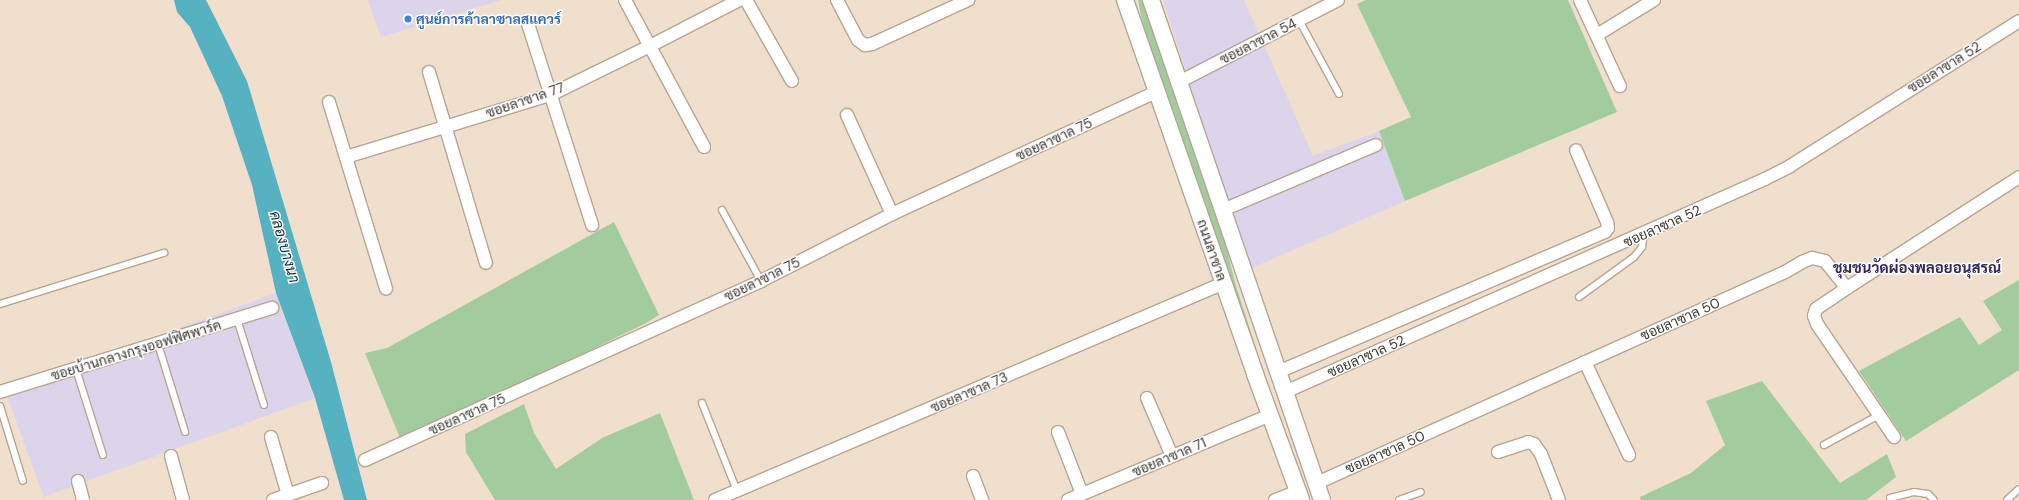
<!DOCTYPE html>
<html>
<head>
<meta charset="utf-8">
<style>
  body { margin:0 }
  #map { position:relative; width:2019px; height:500px; overflow:hidden; background:#f0dfcc; font-family:"DM Sans",Sarabun,sans-serif }
  div>[style] { position:absolute }
  .commercial>* { inset:0; background:#dcd4ea; transform-origin:0 0 }
  .green>* { inset:0; background:#a3cc9e }
  .water>* { inset:0; background:#56b1c1 }
  .roads { filter:drop-shadow(1px 0 #b5a593) drop-shadow(-1px 0 #b5a593) drop-shadow(0 1px #b5a593) drop-shadow(0 -1px #b5a593) }
  .service>* { height:6px; margin:-3px; padding:0 3px; transform-origin:3px; border-radius:3px; background:#fff }
  .minor>* { height:12px; margin:-6px; padding:0 6px; transform-origin:6px; border-radius:6px; background:#fff }
  .tertiary>* { height:16px; margin:-8px; padding:0 8px; transform-origin:8px; border-radius:8px; background:#fff }
  .dots>* { width:11px; height:11px; translate:-50% -50%; box-sizing:border-box; border:2px solid #fff; border-radius:50% }
  span { translate:-50% -50%; white-space:nowrap; text-align:center; line-height:1.15; -webkit-text-stroke:3px #fff; paint-order:stroke }
  .shop-label { font-size:14px; color:#366cbe; font-weight:700 }
  .left { translate:0 -50%; text-align:left }
  .street-label { font-size:14px; color:#3d372f }
  .water-label { font-size:15px; color:#023037; font-style:italic }
  .neighbourhood-label { font-size:15px; color:#312660; font-weight:700 }
</style>
</head>
<body>
<div id="map">
  <div class="commercial">
    <i style="clip-path:polygon(368px 0,501px 0,381px 37px)"></i>
    <i style="clip-path:polygon(1163px 0,1244px 0,1313px 156px,1379px 131px,1405px 201px,1252px 268px,1225px 195px)"></i>
    <i style="left:276px;top:293px;width:112px;height:288px;rotate:70deg"></i>
  </div>
  <div class="green">
    <i style="clip-path:polygon(1138px 0,1142px 0,1227px 250px,1236px 286px,1258px 354px,1255px 354px,1203px 196px,1143px 26px)"></i>
    <i style="clip-path:polygon(1366px 0,1568px 0,1617px 112px,1405px 201px,1379px 131px,1411px 117px,1357px 4px)"></i>
    <i style="clip-path:polygon(614px 222px,659px 315px,646px 323px,523px 383px,400px 438px,365px 353px,387px 348px)"></i>
    <i style="clip-path:polygon(2019px 280px,2019px 370px,1906px 441px,1859px 371px,1960px 317px,1979px 345px,2002px 330px,1983px 301px)"></i>
    <i style="clip-path:polygon(1762px 381px,1840px 483px,1887px 454px,1896px 477px,1866px 500px,1641px 500px,1640px 497px,1691px 473px,1725px 445px,1706px 401px)"></i>
    <i style="clip-path:polygon(524px 404px,534px 433px,556px 469px,602px 438px,660px 413px,694px 500px,495px 500px,466px 452px,465px 434px)"></i>
  </div>
  <div class="water">
    <i style="clip-path:polygon(174px 0,206px 0,247px 81px,331px 362px,367px 500px,344px 500px,315px 398px,276px 293px,252px 185px,222px 96px,190px 27px,177px 12px)"></i>
  </div>
  <div class="roads">
    <div class="service">
      <i style="left:1299px;top:20px;width:84px;rotate:61.6deg"></i>
      <i style="left:722px;top:210px;width:81px;rotate:61.2deg"></i>
      <i style="left:1579px;top:297px;width:68px;rotate:-36deg"></i>
      <i style="left:1634px;top:257px;width:13px;rotate:-51deg"></i>
      <i style="left:1642px;top:247px;width:13px;rotate:-81deg"></i>
      <i style="left:0;top:304px;width:172px;rotate:-17.3deg"></i>
      <i style="left:237px;top:319px;width:90px;rotate:72.6deg"></i>
      <i style="left:158px;top:344px;width:92px;rotate:72.9deg"></i>
      <i style="left:76px;top:369px;width:90px;rotate:72.6deg"></i>
      <i style="left:702px;top:403px;width:95px;rotate:68.3deg"></i>
      <i style="left:0;top:406px;width:78px;rotate:73deg"></i>
      <i style="left:1824px;top:445px;width:63px;rotate:-28.6deg"></i>
      <i style="left:1890px;top:498px;width:25px;rotate:-14deg"></i>
      <i style="left:1914px;top:492px;width:14px;rotate:8deg"></i>
      <i style="left:1928px;top:494px;width:8px;rotate:45deg"></i>
      <i style="left:1399px;top:500px;width:23px;rotate:-20deg"></i>
      <i style="left:2007px;top:500px;width:16px;rotate:-43deg"></i>
    </div>
    <div class="minor">
      <i style="left:625px;top:0;width:167px;rotate:61.7deg"></i>
      <i style="left:746px;top:0;width:93px;rotate:60.4deg"></i>
      <i style="left:837px;top:0;width:45px;rotate:62.3deg"></i>
      <i style="left:858px;top:40px;width:9px;rotate:36deg"></i>
      <i style="left:865px;top:45px;width:7px;rotate:-8deg"></i>
      <i style="left:872px;top:44px;width:106px;rotate:-24.6deg"></i>
      <i style="left:1580px;top:0;width:95px;rotate:65.1deg"></i>
      <i style="left:528px;top:24px;width:211px;rotate:72.3deg"></i>
      <i style="left:1597px;top:35px;width:67px;rotate:-31.6deg"></i>
      <i style="left:429px;top:72px;width:199px;rotate:73.4deg"></i>
      <i style="left:1179px;top:82px;width:179px;rotate:-27.3deg"></i>
      <i style="left:329px;top:102px;width:195px;rotate:73deg"></i>
      <i style="left:847px;top:115px;width:109px;rotate:65.6deg"></i>
      <i style="left:346px;top:157px;width:213px;rotate:-16.9deg"></i>
      <i style="left:550px;top:95px;width:111px;rotate:-26.1deg"></i>
      <i style="left:650px;top:46px;width:100px;rotate:-27.3deg"></i>
      <i style="left:1223px;top:210px;width:166px;rotate:-23deg"></i>
      <i style="left:1847px;top:288px;width:37px;rotate:146deg"></i>
      <i style="left:1816px;top:309px;width:7px;rotate:106deg"></i>
      <i style="left:1814px;top:316px;width:9px;rotate:69deg"></i>
      <i style="left:1817px;top:324px;width:137px;rotate:55.7deg"></i>
      <i style="left:1585px;top:362px;width:103px;rotate:64.7deg"></i>
      <i style="left:1278px;top:372px;width:356px;rotate:-23.2deg"></i>
      <i style="left:1605px;top:232px;width:5px;rotate:-53deg"></i>
      <i style="left:1608px;top:228px;width:6px;rotate:-99deg"></i>
      <i style="left:1607px;top:222px;width:78px;rotate:-113.3deg"></i>
      <i style="left:0;top:392px;width:285px;rotate:-17.2deg"></i>
      <i style="left:1285px;top:392px;width:525px;rotate:-23.93deg"></i>
      <i style="left:1765px;top:179px;width:28px;rotate:-27deg"></i>
      <i style="left:1790px;top:166px;width:271px;rotate:-32.3deg"></i>
      <i style="left:1147px;top:398px;width:63px;rotate:66.7deg"></i>
      <i style="left:1058px;top:432px;width:66px;rotate:68.8deg"></i>
      <i style="left:271px;top:437px;width:60px;rotate:73.7deg"></i>
      <i style="left:1498px;top:452px;width:32px;rotate:-18deg"></i>
      <i style="left:1528px;top:442px;width:6px;rotate:18deg"></i>
      <i style="left:1534px;top:444px;width:12px;rotate:55deg"></i>
      <i style="left:1541px;top:454px;width:49px;rotate:68.6deg"></i>
      <i style="left:171px;top:456px;width:46px;rotate:74.7deg"></i>
      <i style="left:365px;top:460px;width:435px;rotate:-24.3deg"></i>
      <i style="left:761px;top:281px;width:147px;rotate:-27.1deg"></i>
      <i style="left:892px;top:214px;width:291px;rotate:-24.8deg"></i>
      <i style="left:973px;top:476px;width:26px;rotate:69deg"></i>
      <i style="left:78px;top:481px;width:20px;rotate:75deg"></i>
      <i style="left:1317px;top:483px;width:513px;rotate:-24.27deg"></i>
      <i style="left:1785px;top:272px;width:20px;rotate:-30deg"></i>
      <i style="left:1802px;top:262px;width:11px;rotate:-22deg"></i>
      <i style="left:1812px;top:258px;width:13px;rotate:13deg"></i>
      <i style="left:1825px;top:261px;width:35px;rotate:51deg"></i>
      <i style="left:1847px;top:288px;width:205px;rotate:-32.8deg"></i>
      <i style="left:273px;top:500px;width:52px;rotate:-19.1deg"></i>
      <i style="left:715px;top:500px;width:553px;rotate:-23.09deg"></i>
      <i style="left:1068px;top:500px;width:219px;rotate:-22.8deg"></i>
      <i style="left:1275px;top:500px;width:25px;rotate:-21deg"></i>
    </div>
    <div class="tertiary">
      <i style="left:1125px;top:0;width:396px;rotate:70.8deg"></i>
      <i style="left:1255px;top:374px;width:134px;rotate:69.9deg"></i>
      <i style="left:1151px;top:0;width:528px;rotate:71.12deg"></i>
    </div>
  </div>
  <div class="dots">
    <i style="left:408px;top:19px;background:#3f7fe0"></i>
  </div>
  <div class="shop-label">
    <span class="left" style="left:416px;top:19px">ศูนย์การค้าลาซาลสแควร์</span>
  </div>
  <div class="street-label">
    <span style="left:1258px;top:41px;rotate:-27deg">ซอยลาซาล 54</span>
    <span style="left:1944px;top:67px;rotate:-32deg">ซอยลาซาล 52</span>
    <span style="left:525px;top:100px;rotate:-19deg">ซอยลาซาล 77</span>
    <span style="left:1054px;top:139px;rotate:-25deg">ซอยลาซาล 75</span>
    <span style="left:1662px;top:226px;rotate:-24deg">ซอยลาซาล 52</span>
    <span style="left:1212px;top:250px;rotate:71deg">ถนนลาซาล</span>
    <span style="left:762px;top:279px;rotate:-26deg">ซอยลาซาล 75</span>
    <span style="left:1680px;top:319px;rotate:-24deg">ซอยลาซาล 50</span>
    <span style="left:136px;top:350px;rotate:-17deg">ซอยบ้านกลางกรุงออฟฟิศพาร์ค</span>
    <span style="left:1366px;top:356px;rotate:-24deg">ซอยลาซาล 52</span>
    <span style="left:969px;top:392px;rotate:-23deg">ซอยลาซาล 73</span>
    <span style="left:467px;top:414px;rotate:-24deg">ซอยลาซาล 75</span>
    <span style="left:1385px;top:452px;rotate:-24deg">ซอยลาซาล 50</span>
    <span style="left:1169px;top:457px;rotate:-23deg">ซอยลาซาล 71</span>
  </div>
  <div class="water-label">
    <span style="left:284px;top:247px;rotate:74deg">คลองบางนา</span>
  </div>
  <div class="neighbourhood-label">
    <span style="left:1917px;top:269px">ชุมชนวัดผ่องพลอยอนุสรณ์</span>
  </div>
</div>
</body>
</html>
